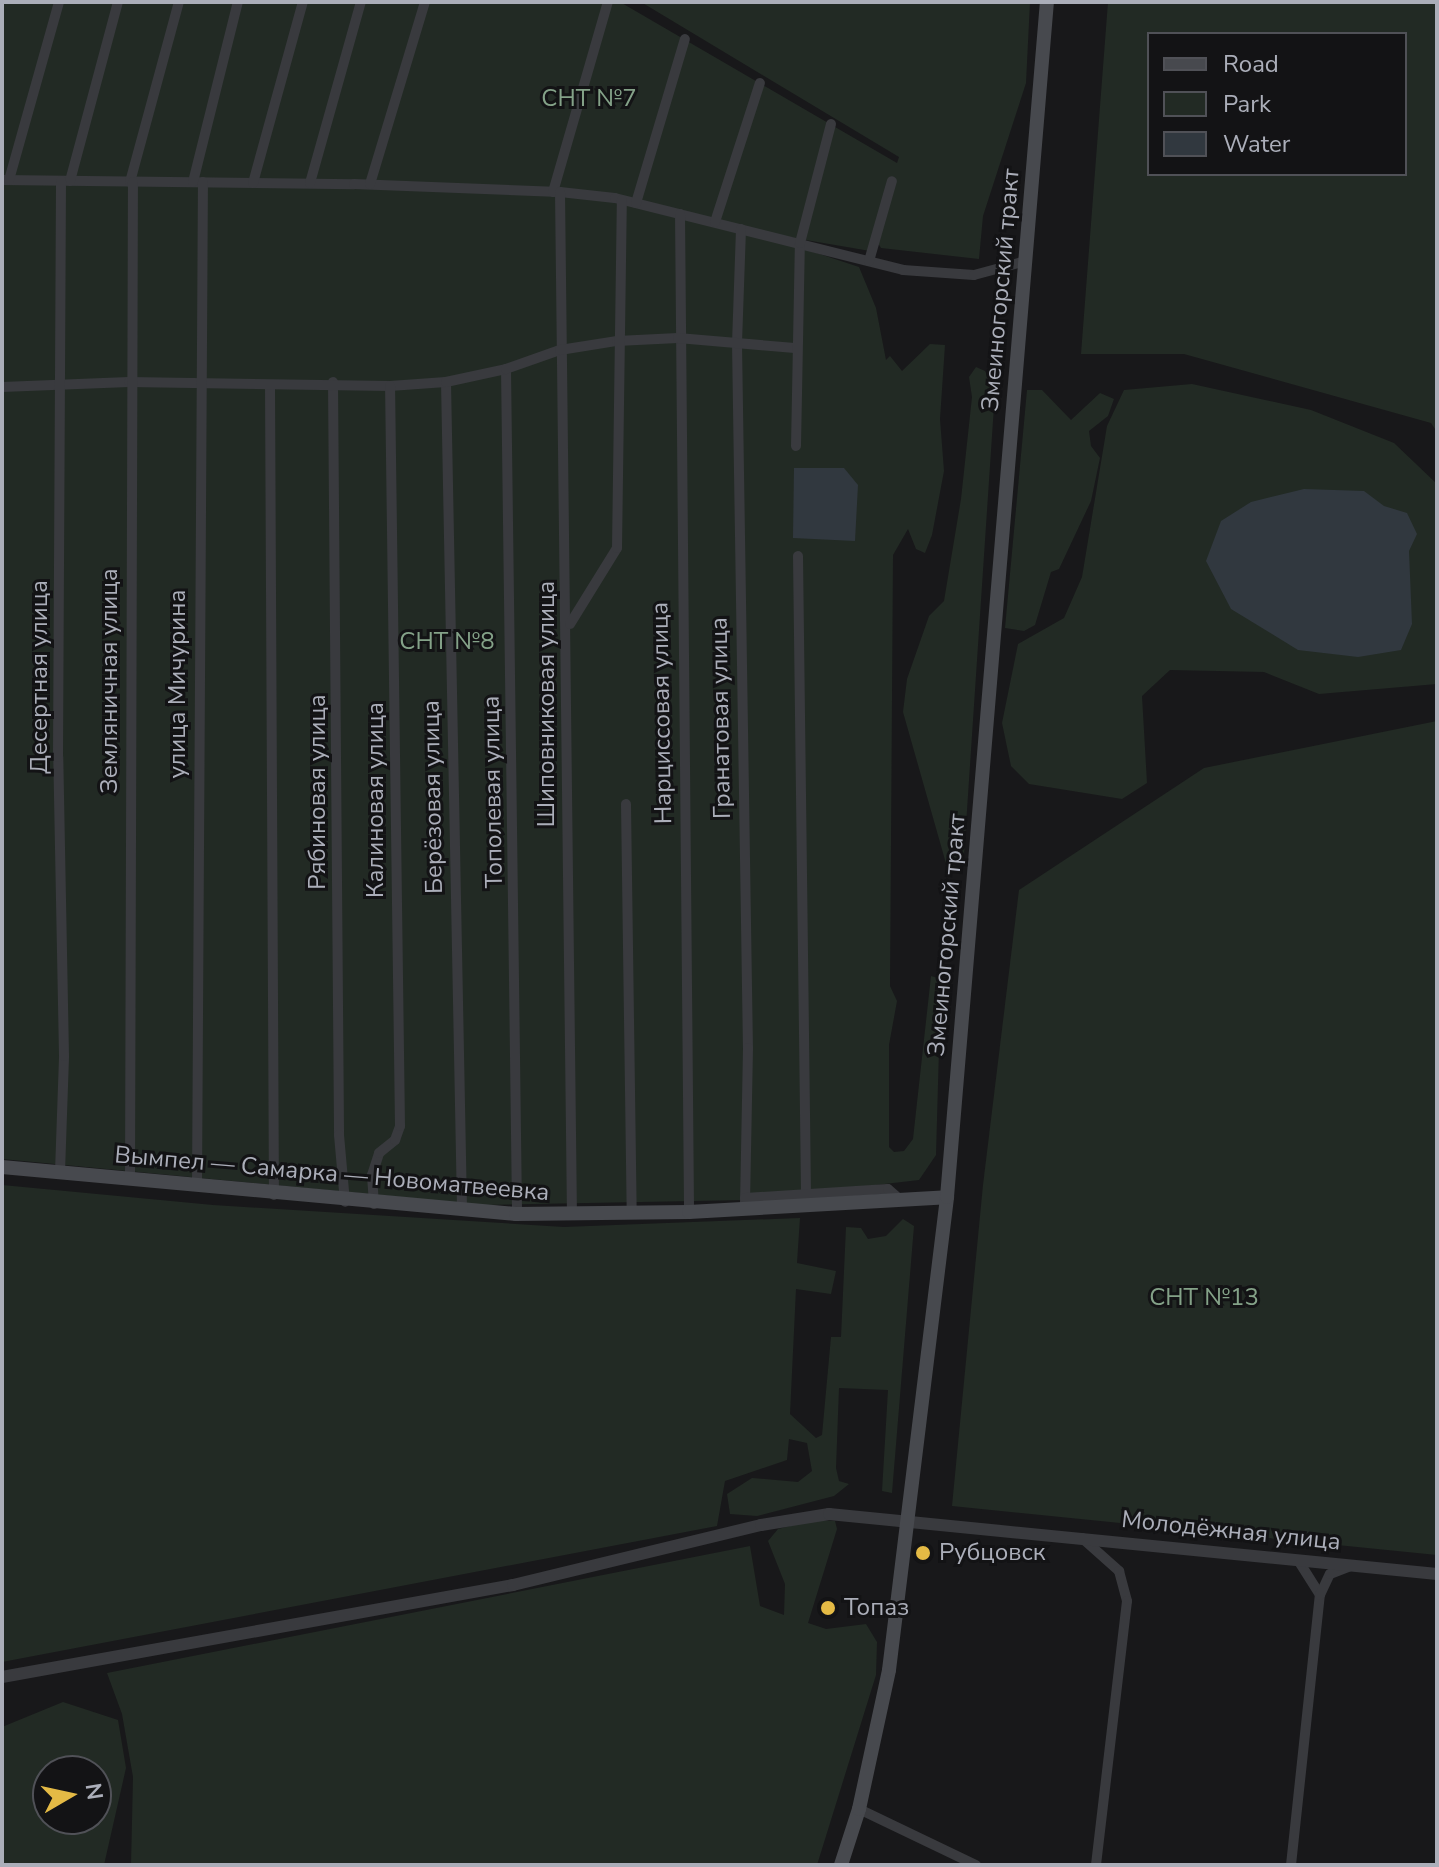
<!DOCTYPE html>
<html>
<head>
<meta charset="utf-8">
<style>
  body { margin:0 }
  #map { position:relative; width:1439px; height:1867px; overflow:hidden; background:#18181a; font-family:"Nunito Sans",sans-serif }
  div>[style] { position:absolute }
  .green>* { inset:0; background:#222a24 }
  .water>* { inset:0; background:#31383f }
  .minor>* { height:10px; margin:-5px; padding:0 5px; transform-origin:5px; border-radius:5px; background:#393a3e }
  .tertiary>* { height:12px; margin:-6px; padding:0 6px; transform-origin:6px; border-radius:6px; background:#393a3e }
  .secondary>* { height:14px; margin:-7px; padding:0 7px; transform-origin:7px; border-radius:7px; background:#47494e }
  .dots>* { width:22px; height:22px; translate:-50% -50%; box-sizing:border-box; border:4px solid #131315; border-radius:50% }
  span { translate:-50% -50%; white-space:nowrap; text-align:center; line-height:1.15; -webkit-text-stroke:6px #131315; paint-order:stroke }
  .park-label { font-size:24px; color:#84a288 }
  .street-label { font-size:24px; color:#abaeb9 }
  .poi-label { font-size:24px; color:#abaeb9 }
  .left { translate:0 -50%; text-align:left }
  .frame { position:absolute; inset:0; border:4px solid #abaeb9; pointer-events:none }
  .legend { position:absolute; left:1147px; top:32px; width:260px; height:144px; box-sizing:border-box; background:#131315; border:2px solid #505157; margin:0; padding:10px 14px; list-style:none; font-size:24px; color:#abaeb9 }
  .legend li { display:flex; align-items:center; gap:16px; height:40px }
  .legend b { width:40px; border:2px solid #505157 }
  .north { position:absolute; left:32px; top:1755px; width:80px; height:80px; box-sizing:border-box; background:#131315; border:2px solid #505157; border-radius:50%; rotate:81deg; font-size:22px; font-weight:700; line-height:32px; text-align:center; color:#abaeb9 }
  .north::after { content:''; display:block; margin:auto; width:28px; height:36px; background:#e4ba45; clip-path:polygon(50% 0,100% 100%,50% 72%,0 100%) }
</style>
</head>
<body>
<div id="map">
  <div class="green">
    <i style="clip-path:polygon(2px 2px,620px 2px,897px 163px,899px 157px,641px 2px,1030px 2px,1026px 83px,983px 216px,979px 259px,881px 248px,878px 243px,876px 252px,747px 230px,859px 267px,876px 308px,886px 360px,890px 356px,902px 371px,930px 344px,945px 345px,940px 419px,944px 471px,932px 535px,925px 553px,916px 549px,908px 529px,893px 555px,890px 986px,897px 1001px,889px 1045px,889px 1147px,894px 1152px,904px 1151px,913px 1139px,931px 976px,941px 979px,936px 1155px,919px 1180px,746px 1200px,484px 1205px,2px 1159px)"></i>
    <i style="clip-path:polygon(evenodd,1108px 2px,1437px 2px,1437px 432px,1431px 423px,1184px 354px,1081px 354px,1108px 2px,1405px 34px,1405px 174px,1149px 174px,1149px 34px,1405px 34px)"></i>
    <i style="clip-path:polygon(976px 367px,985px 371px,995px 391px,964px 855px,949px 874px,903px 712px,907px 679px,929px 616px,944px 601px,961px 499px,972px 397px,969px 377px)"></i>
    <i style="clip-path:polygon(1192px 384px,1311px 410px,1394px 443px,1437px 484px,1437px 684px,1319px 694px,1264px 672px,1170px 670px,1142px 696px,1147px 783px,1122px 799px,1029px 784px,1011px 766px,1002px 723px,1018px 644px,1064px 618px,1082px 577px,1107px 426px,1124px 390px)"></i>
    <i style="clip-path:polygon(1027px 390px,1042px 390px,1071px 420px,1100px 393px,1114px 399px,1108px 416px,1089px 431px,1091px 446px,1100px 458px,1091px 501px,1059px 569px,1051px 572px,1035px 625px,1024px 631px,1005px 628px)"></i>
    <i style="clip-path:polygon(1437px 721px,1437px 1555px,952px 1506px,983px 1185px,1019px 890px,1204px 768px)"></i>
    <i style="clip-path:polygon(2px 1185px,213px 1205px,564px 1227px,800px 1218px,797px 1263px,836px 1271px,831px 1294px,796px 1289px,790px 1414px,816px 1438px,822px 1435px,831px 1337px,841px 1337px,846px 1227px,861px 1228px,868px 1239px,886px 1236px,903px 1219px,914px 1226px,892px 1493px,882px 1491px,888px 1390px,839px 1388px,836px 1468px,839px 1481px,849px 1484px,834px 1496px,757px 1516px,730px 1514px,727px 1494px,752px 1478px,798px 1482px,812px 1471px,807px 1443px,789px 1439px,787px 1460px,725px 1481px,717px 1526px,2px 1662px)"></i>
    <i style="clip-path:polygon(815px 1520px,835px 1521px,837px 1529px,808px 1623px,826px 1629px,866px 1624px,877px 1642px,876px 1675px,817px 1865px,131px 1865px,133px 1777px,122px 1714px,107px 1673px,750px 1546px,760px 1606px,784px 1615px,785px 1584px,768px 1541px,778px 1529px)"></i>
    <i style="clip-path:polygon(evenodd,63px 1702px,118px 1720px,126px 1768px,104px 1865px,2px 1865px,2px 1727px,63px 1702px,48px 1771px,96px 1771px,96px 1819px,48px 1819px,48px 1771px)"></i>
  </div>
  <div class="water">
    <i style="clip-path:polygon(794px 468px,844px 468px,858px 485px,855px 541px,793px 538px)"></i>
    <i style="clip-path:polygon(1304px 489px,1364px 491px,1384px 506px,1407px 513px,1417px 534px,1409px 551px,1412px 624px,1401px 650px,1358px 657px,1298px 650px,1231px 609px,1206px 561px,1221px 521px,1251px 502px)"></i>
  </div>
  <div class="minor">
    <i style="left:2px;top:180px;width:352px;rotate:0.7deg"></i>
    <i style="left:354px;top:184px;width:206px;rotate:2.2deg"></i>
    <i style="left:560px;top:192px;width:55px;rotate:6.2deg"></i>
    <i style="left:615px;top:198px;width:297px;rotate:14deg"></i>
    <i style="left:903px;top:270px;width:71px;rotate:4deg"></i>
    <i style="left:974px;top:275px;width:54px;rotate:-15.1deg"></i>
    <i style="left:9px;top:180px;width:185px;rotate:-74.3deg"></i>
    <i style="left:70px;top:181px;width:185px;rotate:-75deg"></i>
    <i style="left:130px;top:182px;width:187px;rotate:-74.8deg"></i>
    <i style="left:193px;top:182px;width:186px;rotate:-76deg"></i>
    <i style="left:253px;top:183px;width:188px;rotate:-74.6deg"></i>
    <i style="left:310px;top:183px;width:188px;rotate:-74.3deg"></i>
    <i style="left:370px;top:184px;width:190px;rotate:-73.2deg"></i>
    <i style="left:553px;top:192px;width:198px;rotate:-73.9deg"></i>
    <i style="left:560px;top:192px;width:1023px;rotate:89.33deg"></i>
    <i style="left:636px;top:203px;width:171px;rotate:-73.4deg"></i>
    <i style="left:680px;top:214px;width:998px;rotate:89.48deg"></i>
    <i style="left:715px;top:222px;width:146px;rotate:-72.1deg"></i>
    <i style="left:741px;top:229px;width:114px;rotate:92deg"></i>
    <i style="left:737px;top:343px;width:705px;rotate:89.11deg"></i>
    <i style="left:748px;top:1048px;width:159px;rotate:91.1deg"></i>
    <i style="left:869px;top:261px;width:83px;rotate:-74deg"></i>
    <i style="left:506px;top:369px;width:845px;rotate:89.25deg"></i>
    <i style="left:333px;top:382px;width:753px;rotate:89.54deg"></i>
    <i style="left:339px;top:1135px;width:67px;rotate:84.9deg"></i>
    <i style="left:446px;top:382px;width:829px;rotate:88.89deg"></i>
    <i style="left:270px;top:386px;width:809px;rotate:89.72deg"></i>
    <i style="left:2px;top:387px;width:127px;rotate:-2.3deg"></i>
    <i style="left:129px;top:382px;width:261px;rotate:0.9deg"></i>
    <i style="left:390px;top:386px;width:56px;rotate:-4.1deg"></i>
    <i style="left:446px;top:382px;width:61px;rotate:-12.2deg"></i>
    <i style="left:506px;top:369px;width:57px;rotate:-19.4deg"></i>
    <i style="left:560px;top:350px;width:58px;rotate:-9deg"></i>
    <i style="left:617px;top:341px;width:61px;rotate:-2.8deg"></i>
    <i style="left:678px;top:338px;width:117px;rotate:4.9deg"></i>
    <i style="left:796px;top:446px;width:203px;rotate:-88.9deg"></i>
    <i style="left:800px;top:243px;width:123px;rotate:-75.4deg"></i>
    <i style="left:798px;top:556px;width:635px;rotate:89.28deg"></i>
    <i style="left:570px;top:624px;width:89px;rotate:-58.3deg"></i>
    <i style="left:617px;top:548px;width:348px;rotate:-89.2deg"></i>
    <i style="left:626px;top:804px;width:409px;rotate:89.2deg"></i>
    <i style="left:60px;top:1172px;width:116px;rotate:-88deg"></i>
    <i style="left:64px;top:1056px;width:299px;rotate:-91.1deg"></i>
    <i style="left:58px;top:757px;width:576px;rotate:-89.7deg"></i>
    <i style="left:130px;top:1180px;width:998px;rotate:-89.83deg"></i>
    <i style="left:197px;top:1186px;width:1004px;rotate:-89.66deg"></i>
    <i style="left:745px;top:1198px;width:143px;rotate:-3.6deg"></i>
    <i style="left:888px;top:1189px;width:11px;rotate:41deg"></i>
    <i style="left:374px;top:1204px;width:29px;rotate:-94deg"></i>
    <i style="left:372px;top:1175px;width:23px;rotate:-72deg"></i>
    <i style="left:379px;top:1153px;width:21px;rotate:-39deg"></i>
    <i style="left:395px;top:1140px;width:15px;rotate:-70deg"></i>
    <i style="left:400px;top:1126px;width:740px;rotate:-90.77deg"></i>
    <i style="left:1082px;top:1538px;width:50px;rotate:41.7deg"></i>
    <i style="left:1119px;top:1571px;width:31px;rotate:75deg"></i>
    <i style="left:1127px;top:1601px;width:266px;rotate:96.7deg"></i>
    <i style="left:1298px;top:1560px;width:41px;rotate:57.8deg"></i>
    <i style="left:859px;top:1809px;width:130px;rotate:25.6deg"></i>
    <i style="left:1291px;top:1865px;width:272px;rotate:-83.9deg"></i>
    <i style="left:1320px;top:1595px;width:23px;rotate:-65deg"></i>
    <i style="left:1330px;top:1574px;width:22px;rotate:-21deg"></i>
  </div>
  <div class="tertiary">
    <i style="left:2px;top:1677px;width:519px;rotate:-10.21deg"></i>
    <i style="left:513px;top:1585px;width:255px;rotate:-13.6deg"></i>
    <i style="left:761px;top:1525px;width:69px;rotate:-9.2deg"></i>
    <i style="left:829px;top:1514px;width:611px;rotate:5.64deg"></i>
  </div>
  <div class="secondary">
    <i style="left:2px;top:1167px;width:516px;rotate:5.22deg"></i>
    <i style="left:516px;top:1214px;width:173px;rotate:-0.7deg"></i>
    <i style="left:689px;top:1212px;width:258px;rotate:-3.3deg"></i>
    <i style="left:841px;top:1865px;width:59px;rotate:-72.2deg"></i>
    <i style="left:859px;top:1809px;width:142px;rotate:-77.8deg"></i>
    <i style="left:889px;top:1670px;width:477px;rotate:-83deg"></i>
    <i style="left:947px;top:1197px;width:1199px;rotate:-85.22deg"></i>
  </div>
  <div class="dots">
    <i style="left:923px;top:1553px;background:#e4ba45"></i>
    <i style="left:828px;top:1608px;background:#e4ba45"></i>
  </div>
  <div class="park-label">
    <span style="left:589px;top:99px">СНТ №7</span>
    <span style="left:447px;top:642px">СНТ №8</span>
    <span style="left:1204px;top:1298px">СНТ №13</span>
  </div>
  <div class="street-label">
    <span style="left:1001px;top:290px;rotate:-85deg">Змеиногорский тракт</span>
    <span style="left:40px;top:677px;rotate:-90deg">Десертная улица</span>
    <span style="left:110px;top:681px;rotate:-90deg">Земляничная улица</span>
    <span style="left:178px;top:684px;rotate:-90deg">улица Мичурина</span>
    <span style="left:547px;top:704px;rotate:-90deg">Шиповниковая улица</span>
    <span style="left:662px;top:713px;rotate:-91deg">Нарциссовая улица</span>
    <span style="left:721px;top:718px;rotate:-91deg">Гранатовая улица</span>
    <span style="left:318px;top:792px;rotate:-90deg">Рябиновая улица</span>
    <span style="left:493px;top:792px;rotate:-91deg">Тополевая улица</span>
    <span style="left:433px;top:797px;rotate:-91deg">Берёзовая улица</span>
    <span style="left:376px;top:800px;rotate:-90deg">Калиновая улица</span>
    <span style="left:947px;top:935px;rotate:-85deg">Змеиногорский тракт</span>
    <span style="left:332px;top:1174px;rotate:5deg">Вымпел — Самарка — Новоматвеевка</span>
    <span style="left:1231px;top:1531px;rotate:6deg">Молодёжная улица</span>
  </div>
  <div class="poi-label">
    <span class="left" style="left:939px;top:1553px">Рубцовск</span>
    <span class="left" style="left:844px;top:1608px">Топаз</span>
  </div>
  <div class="frame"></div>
  <ul class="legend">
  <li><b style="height:10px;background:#47494e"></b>Road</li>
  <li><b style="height:22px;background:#222a24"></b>Park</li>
  <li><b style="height:22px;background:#31383f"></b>Water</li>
  </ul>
  <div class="north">N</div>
</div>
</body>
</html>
